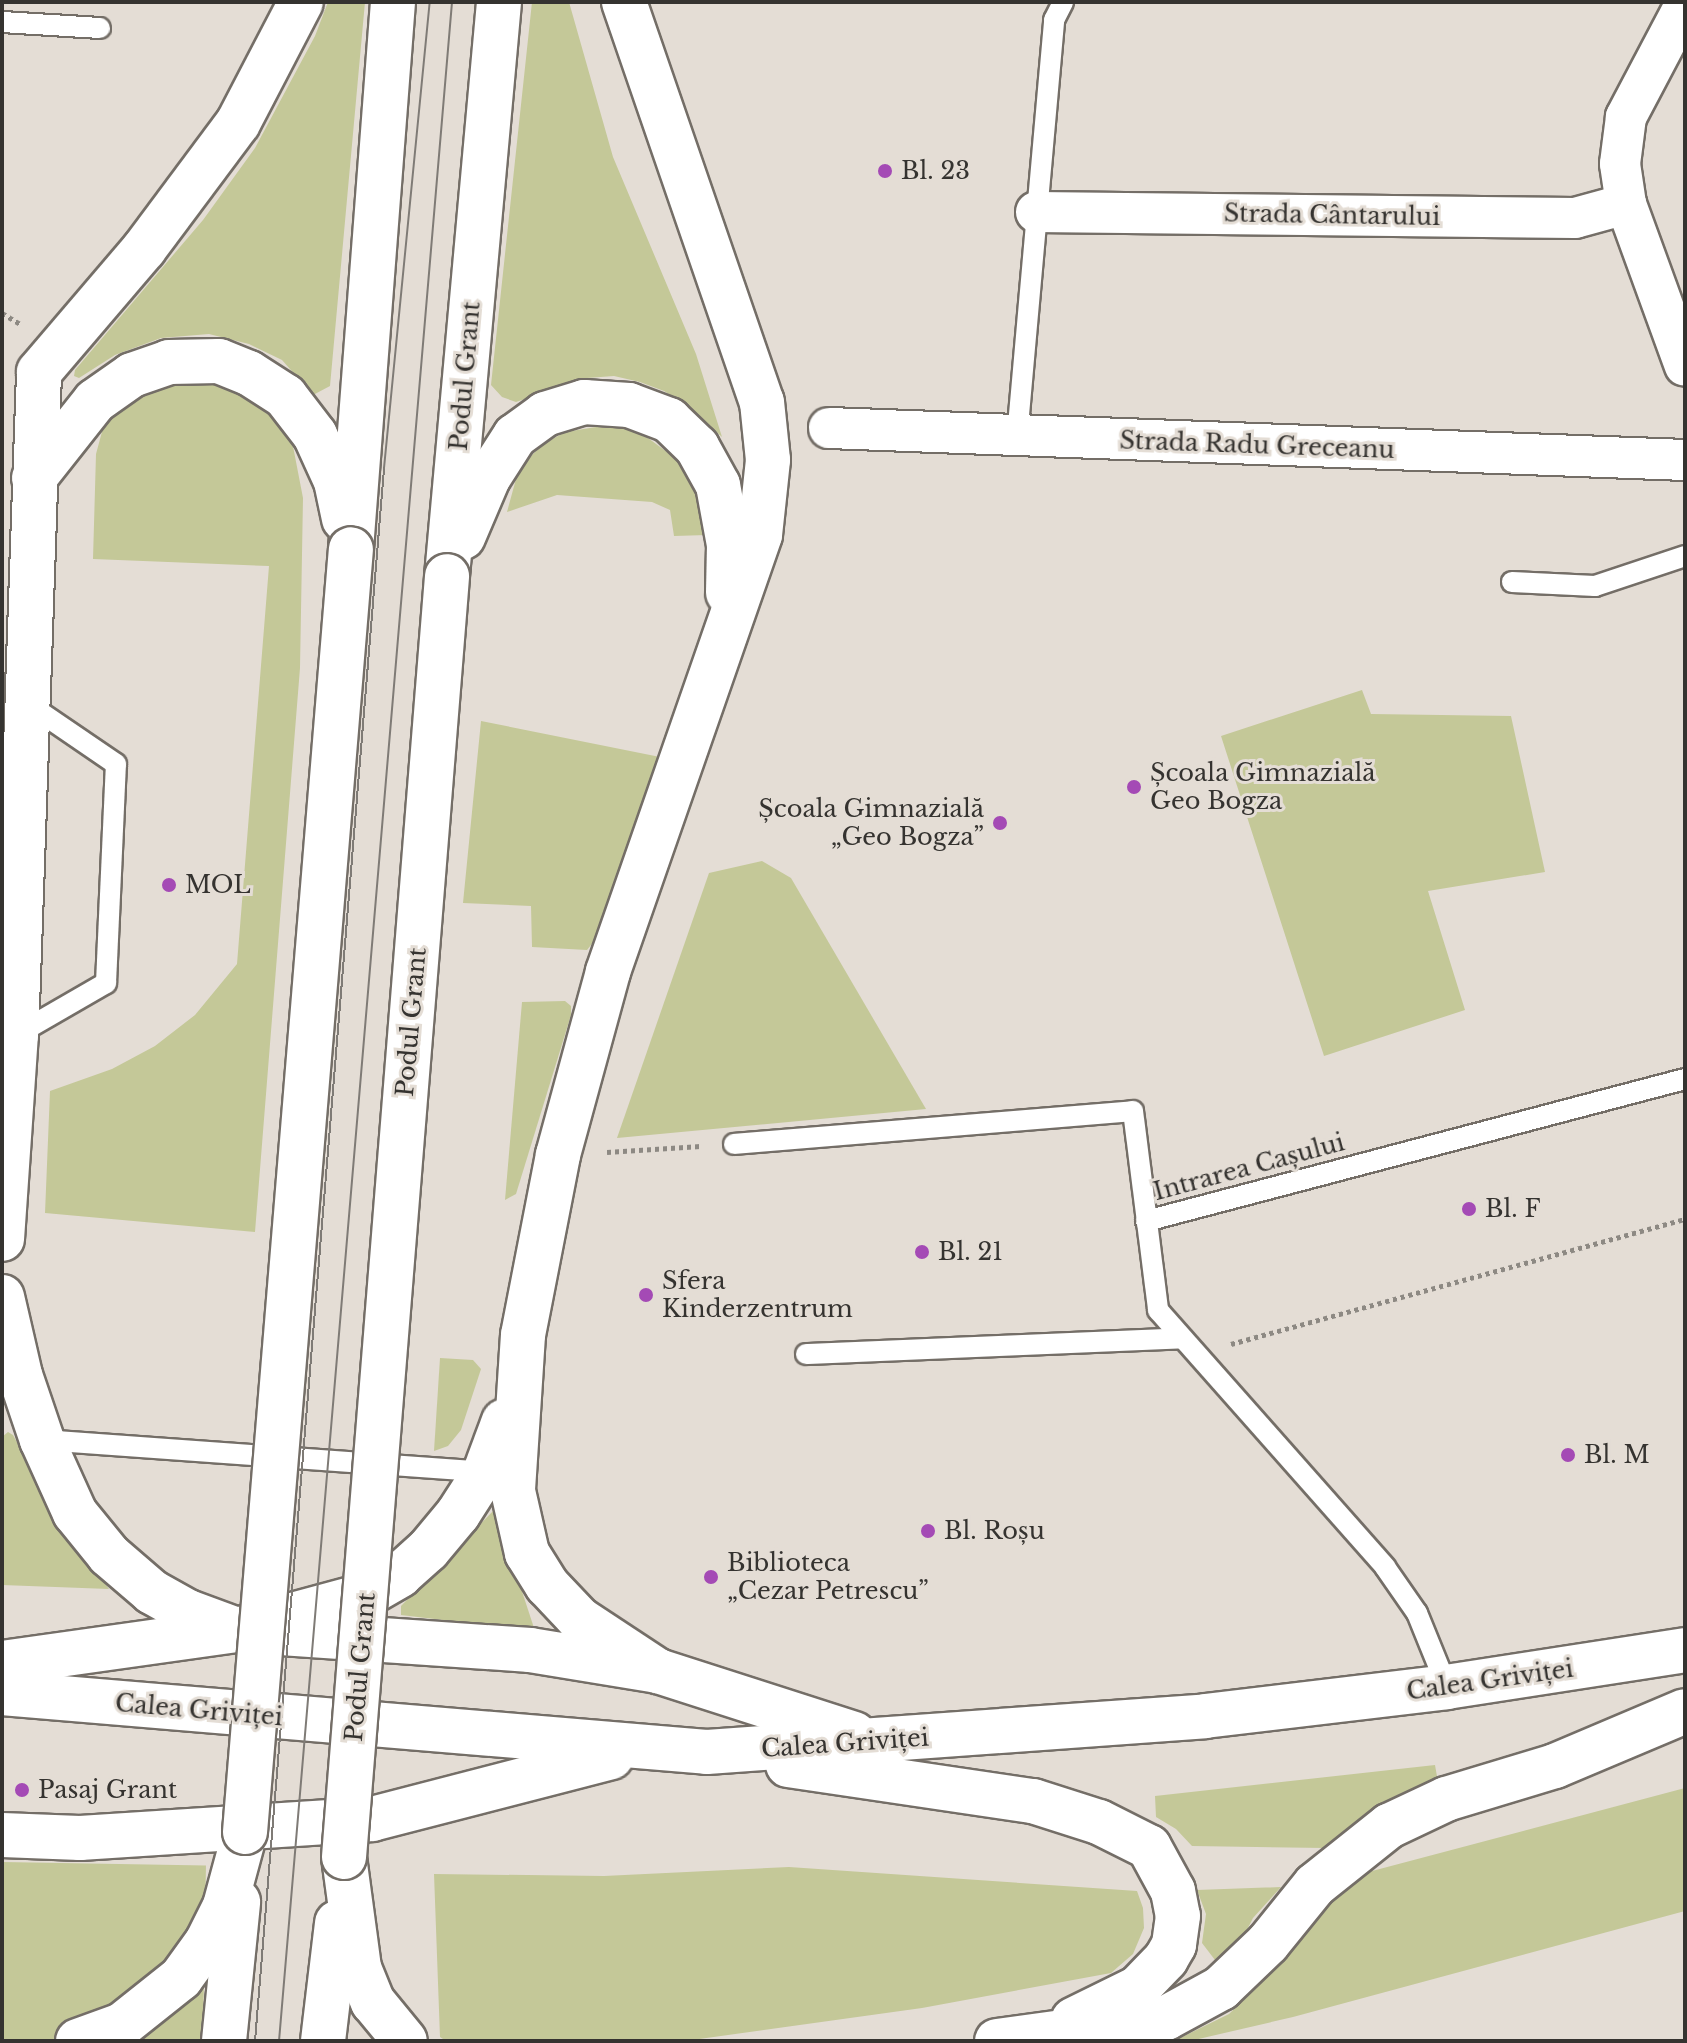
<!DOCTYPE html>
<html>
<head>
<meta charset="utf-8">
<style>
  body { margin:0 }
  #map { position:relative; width:1687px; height:2043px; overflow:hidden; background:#e4ddd5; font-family:"Libre Baskerville",serif }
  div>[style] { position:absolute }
  .green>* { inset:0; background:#c4c898; transform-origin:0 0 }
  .path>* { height:5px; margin-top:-2.5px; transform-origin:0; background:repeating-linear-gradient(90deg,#8d8983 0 4px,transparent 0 8px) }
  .roads { filter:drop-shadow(2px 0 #746e67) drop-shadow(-2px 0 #746e67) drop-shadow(0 2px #746e67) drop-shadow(0 -2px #746e67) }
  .lane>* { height:20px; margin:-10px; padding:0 10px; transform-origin:10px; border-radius:10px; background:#fff }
  .street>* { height:40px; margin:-20px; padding:0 20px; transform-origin:20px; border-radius:20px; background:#fff }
  .primary>* { height:44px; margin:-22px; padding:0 22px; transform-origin:22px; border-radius:22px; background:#fff }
  .tram>* { height:2px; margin:-1px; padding:0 1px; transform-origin:1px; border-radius:1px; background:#7f7b76 }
  .bridges { filter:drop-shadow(2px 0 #746e67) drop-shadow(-2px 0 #746e67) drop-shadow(0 2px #746e67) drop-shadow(0 -2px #746e67) }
  .primary-bridge>* { height:44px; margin:-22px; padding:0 22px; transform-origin:22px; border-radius:22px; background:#fff }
  .dots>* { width:22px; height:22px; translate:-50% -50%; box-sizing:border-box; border:4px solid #e4ddd5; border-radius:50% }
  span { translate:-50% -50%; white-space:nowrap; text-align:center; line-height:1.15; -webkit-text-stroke:6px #e4ddd5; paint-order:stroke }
  .poi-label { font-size:24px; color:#353330 }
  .left { translate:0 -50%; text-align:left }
  .right { translate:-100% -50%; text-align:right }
  .street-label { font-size:24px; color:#353330 }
  .frame { position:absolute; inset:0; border:4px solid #353330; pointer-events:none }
</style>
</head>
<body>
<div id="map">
  <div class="green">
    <i style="clip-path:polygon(328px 2px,365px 2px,330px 386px,313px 395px,282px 360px,249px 344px,209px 334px,161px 338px,115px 355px,79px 378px,74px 376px,75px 370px,203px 220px,255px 148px,315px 36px)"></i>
    <i style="clip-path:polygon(532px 2px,569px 2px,613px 157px,696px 354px,722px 437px,686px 405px,664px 391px,640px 382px,614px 376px,587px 378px,516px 402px,502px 397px,491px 385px)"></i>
    <i style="clip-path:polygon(174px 379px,215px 379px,273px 412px,292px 441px,303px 498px,300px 668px,255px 1232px,45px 1213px,50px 1091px,112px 1069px,155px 1046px,195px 1015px,237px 964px,269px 566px,93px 559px,96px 454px,103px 428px,119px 407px,141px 391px)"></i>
    <i style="clip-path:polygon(596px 427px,624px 428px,648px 438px,675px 458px,702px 499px,707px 535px,674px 536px,670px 510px,652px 502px,557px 495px,507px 512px,519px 468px,542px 445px,565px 432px)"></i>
    <i style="clip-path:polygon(1362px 690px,1371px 714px,1511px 716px,1545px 872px,1428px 891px,1465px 1010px,1324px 1056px,1221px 736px)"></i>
    <i style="clip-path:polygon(481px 721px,660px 757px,595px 940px,587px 950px,532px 947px,531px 906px,463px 903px)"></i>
    <i style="clip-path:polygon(762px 861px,791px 878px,926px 1109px,617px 1138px,709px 873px)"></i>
    <i style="clip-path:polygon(565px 1001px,571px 1006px,571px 1015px,516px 1194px,505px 1200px,522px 1002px)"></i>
    <i style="clip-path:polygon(440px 1358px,473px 1360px,481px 1369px,461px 1430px,448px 1446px,434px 1451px)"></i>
    <i style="clip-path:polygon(8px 1432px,13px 1435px,61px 1524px,109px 1589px,2px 1585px,2px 1437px)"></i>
    <i style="clip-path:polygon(495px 1509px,535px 1631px,401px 1615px,401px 1606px)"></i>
    <i style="clip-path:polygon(1435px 1765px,1438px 1782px,1381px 1807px,1326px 1848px,1192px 1846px,1176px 1829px,1156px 1817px,1155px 1796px)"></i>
    <i style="clip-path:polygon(1685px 1788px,1685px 1911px,1293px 2017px,1190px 2041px,1174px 2041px,1229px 2014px,1263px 1981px,1327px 1900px,1357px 1875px)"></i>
    <i style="left:2px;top:1862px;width:204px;height:179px;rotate:1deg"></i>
    <i style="clip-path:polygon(789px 1867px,1137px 1891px,1143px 1908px,1144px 1928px,1133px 1954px,1111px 1973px,922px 2008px,685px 2041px,446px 2041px,440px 2037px,434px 1874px,604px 1876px)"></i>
    <i style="clip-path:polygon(1281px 1887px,1253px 1918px,1245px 1934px,1215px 1960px,1202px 1943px,1206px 1914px,1197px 1890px)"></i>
  </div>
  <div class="path">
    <i style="left:2px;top:313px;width:23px;rotate:31deg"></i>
    <i style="left:607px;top:1152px;width:94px;rotate:-3.7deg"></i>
    <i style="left:1231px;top:1344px;width:471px;rotate:-15.4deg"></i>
  </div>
  <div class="roads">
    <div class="lane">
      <i style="left:2px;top:22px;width:98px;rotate:3.5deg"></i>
      <i style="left:1017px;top:437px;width:419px;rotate:-84.9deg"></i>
      <i style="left:1054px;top:20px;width:20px;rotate:-63deg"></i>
      <i style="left:1512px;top:582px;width:83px;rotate:2.8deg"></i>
      <i style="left:1595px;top:586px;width:95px;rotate:-18.4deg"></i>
      <i style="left:16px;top:1035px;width:104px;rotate:-30deg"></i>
      <i style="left:106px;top:983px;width:219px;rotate:-87.4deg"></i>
      <i style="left:116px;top:764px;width:107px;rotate:-145.7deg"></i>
      <i style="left:734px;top:1144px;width:400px;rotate:-4.7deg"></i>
      <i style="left:1133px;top:1111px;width:201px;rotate:82.8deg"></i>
      <i style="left:1158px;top:1310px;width:343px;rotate:48.5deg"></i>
      <i style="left:1385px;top:1567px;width:56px;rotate:55.2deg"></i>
      <i style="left:1417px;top:1613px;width:80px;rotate:67.9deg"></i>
      <i style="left:1146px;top:1221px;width:557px;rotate:-14.76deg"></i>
      <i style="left:806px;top:1354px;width:374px;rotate:-2.4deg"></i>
      <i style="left:42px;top:1440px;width:443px;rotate:4.1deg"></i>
    </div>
    <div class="street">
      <i style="left:1685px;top:5px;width:127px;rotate:117.8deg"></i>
      <i style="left:1626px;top:117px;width:47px;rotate:97.3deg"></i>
      <i style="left:1620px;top:164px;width:40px;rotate:81.5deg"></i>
      <i style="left:1626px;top:204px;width:172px;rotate:70deg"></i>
      <i style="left:1036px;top:212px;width:539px;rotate:0.64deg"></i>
      <i style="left:1575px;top:218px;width:53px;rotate:-15.4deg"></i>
      <i style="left:829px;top:428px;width:857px;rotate:2.14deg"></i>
    </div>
    <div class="primary">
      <i style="left:624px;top:2px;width:423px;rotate:71deg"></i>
      <i style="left:762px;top:402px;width:58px;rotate:84.1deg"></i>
      <i style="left:768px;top:460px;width:75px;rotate:96.1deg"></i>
      <i style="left:760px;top:535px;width:463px;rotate:109.2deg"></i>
      <i style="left:608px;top:972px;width:190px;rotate:105.3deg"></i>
      <i style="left:558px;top:1155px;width:183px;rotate:101deg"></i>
      <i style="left:523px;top:1335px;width:156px;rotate:93.7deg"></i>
      <i style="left:513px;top:1491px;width:64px;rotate:77.3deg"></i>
      <i style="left:527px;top:1553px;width:38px;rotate:58deg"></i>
      <i style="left:547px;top:1585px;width:47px;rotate:46.7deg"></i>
      <i style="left:579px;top:1619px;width:95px;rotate:33.4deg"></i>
      <i style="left:34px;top:478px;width:98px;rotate:-51.6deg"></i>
      <i style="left:95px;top:401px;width:45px;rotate:-35.1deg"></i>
      <i style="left:132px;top:375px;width:39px;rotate:-19deg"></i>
      <i style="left:169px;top:362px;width:50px;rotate:-1.1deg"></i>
      <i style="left:219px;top:361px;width:32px;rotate:22deg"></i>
      <i style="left:249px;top:373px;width:43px;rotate:32.6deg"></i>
      <i style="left:285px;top:396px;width:49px;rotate:52.4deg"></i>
      <i style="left:315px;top:435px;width:51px;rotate:65.5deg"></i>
      <i style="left:336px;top:481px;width:39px;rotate:78deg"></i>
      <i style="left:463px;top:537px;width:64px;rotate:-67deg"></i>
      <i style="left:488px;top:478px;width:50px;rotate:-57.3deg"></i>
      <i style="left:515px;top:436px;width:37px;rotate:-36deg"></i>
      <i style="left:545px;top:414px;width:41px;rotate:-17.1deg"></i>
      <i style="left:584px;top:402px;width:45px;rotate:3.8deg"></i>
      <i style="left:629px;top:405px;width:43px;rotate:20.6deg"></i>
      <i style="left:669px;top:420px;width:39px;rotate:44deg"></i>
      <i style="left:697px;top:447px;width:43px;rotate:61.1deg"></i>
      <i style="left:718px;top:485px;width:61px;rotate:79.6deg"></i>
      <i style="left:729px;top:545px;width:48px;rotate:91.2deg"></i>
      <i style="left:351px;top:549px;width:549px;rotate:-85.61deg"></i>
      <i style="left:447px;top:576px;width:576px;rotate:-84.82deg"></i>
      <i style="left:2px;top:1239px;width:204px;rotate:-86.1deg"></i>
      <i style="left:16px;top:1035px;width:663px;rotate:-88.01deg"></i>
      <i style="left:39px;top:372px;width:162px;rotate:-49.5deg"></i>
      <i style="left:144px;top:249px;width:157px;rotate:-53.3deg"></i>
      <i style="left:238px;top:123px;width:136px;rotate:-62.5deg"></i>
      <i style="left:2px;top:1297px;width:80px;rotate:77deg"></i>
      <i style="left:20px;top:1375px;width:69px;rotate:71.3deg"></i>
      <i style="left:42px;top:1440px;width:80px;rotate:65.7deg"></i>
      <i style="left:75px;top:1513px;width:54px;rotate:51deg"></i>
      <i style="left:109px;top:1555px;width:57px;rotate:40.7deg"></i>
      <i style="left:152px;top:1592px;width:41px;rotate:29.1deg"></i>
      <i style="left:188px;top:1612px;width:52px;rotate:20.2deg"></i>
      <i style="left:237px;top:1630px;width:294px;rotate:3.9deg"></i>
      <i style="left:530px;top:1650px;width:130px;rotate:9.3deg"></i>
      <i style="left:658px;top:1671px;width:206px;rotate:17.8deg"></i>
      <i style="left:2px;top:1663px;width:237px;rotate:-8deg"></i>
      <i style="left:237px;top:1630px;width:134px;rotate:-15.2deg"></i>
      <i style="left:366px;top:1595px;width:39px;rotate:-30deg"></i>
      <i style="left:400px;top:1575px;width:38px;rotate:-42deg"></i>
      <i style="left:428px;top:1550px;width:47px;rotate:-50.2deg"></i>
      <i style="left:458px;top:1514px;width:50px;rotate:-57.3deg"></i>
      <i style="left:485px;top:1472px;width:54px;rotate:-69.6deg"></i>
      <i style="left:2px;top:1693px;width:707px;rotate:4.78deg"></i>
      <i style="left:707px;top:1752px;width:499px;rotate:-4.1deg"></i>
      <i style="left:1205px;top:1716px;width:244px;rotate:-6.8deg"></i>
      <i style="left:1447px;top:1687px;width:241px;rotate:-8.8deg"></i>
      <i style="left:788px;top:1765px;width:248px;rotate:8.4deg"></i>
      <i style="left:1033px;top:1801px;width:69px;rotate:17.7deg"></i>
      <i style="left:1099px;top:1822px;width:56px;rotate:26.6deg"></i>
      <i style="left:1149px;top:1847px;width:50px;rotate:61.4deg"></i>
      <i style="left:1173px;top:1891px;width:25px;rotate:79deg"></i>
      <i style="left:1178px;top:1916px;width:29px;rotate:98deg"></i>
      <i style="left:1174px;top:1945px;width:16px;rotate:120deg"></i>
      <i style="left:1166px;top:1959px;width:40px;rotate:134deg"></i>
      <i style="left:1138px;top:1988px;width:72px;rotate:153.8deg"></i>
      <i style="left:2px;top:1835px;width:78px;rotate:2.2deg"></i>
      <i style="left:80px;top:1838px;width:293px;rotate:-3.7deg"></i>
      <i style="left:372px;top:1819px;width:247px;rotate:-14.5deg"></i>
      <i style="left:344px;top:1857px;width:112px;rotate:82.3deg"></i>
      <i style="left:359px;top:1968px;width:37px;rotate:68deg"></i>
      <i style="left:373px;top:2002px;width:50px;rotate:50.6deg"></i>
      <i style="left:78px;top:2041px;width:47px;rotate:-20deg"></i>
      <i style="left:122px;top:2025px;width:75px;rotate:-38.5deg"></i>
      <i style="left:181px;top:1978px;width:44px;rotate:-54.2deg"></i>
      <i style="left:207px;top:1942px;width:40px;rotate:-63.4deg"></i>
      <i style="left:225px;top:1906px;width:77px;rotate:-74.9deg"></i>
      <i style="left:224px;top:2041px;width:140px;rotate:-84.2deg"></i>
      <i style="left:323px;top:2041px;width:119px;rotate:-83.2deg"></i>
      <i style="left:997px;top:2041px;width:171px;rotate:-7.8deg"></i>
      <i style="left:1166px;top:2018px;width:63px;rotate:-28.6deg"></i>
      <i style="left:1221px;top:1988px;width:65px;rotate:-43.8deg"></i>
      <i style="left:1268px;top:1943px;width:75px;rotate:-51deg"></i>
      <i style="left:1315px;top:1885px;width:95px;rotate:-38.6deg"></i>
      <i style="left:1389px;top:1826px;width:63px;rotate:-25.3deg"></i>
      <i style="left:1446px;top:1799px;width:114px;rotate:-16.8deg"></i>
      <i style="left:1555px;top:1766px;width:141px;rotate:-22.9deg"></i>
    </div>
  </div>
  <div class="tram">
    <i style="left:255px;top:2041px;width:1578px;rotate:-85.31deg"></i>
    <i style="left:384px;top:468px;width:468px;rotate:-84.4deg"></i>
    <i style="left:279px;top:2041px;width:2046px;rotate:-85.15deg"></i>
  </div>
  <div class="bridges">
    <div class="primary-bridge">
      <i style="left:245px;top:1832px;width:1287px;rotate:-85.28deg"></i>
      <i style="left:344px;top:1857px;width:1285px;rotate:-85.4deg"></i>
    </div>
  </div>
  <div class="dots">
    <i style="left:885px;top:171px;background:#a44ab5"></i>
    <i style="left:1134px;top:787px;background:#a44ab5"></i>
    <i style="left:1000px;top:823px;background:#a44ab5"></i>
    <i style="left:169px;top:885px;background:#a44ab5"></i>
    <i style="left:1469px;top:1209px;background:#a44ab5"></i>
    <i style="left:922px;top:1252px;background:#a44ab5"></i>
    <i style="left:646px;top:1295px;background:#a44ab5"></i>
    <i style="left:1568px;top:1455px;background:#a44ab5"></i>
    <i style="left:928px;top:1531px;background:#a44ab5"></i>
    <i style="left:711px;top:1577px;background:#a44ab5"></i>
    <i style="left:22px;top:1790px;background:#a44ab5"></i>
  </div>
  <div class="poi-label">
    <span class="left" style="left:901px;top:171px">Bl. 23</span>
    <span class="left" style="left:1150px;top:787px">Școala Gimnazială<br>Geo Bogza</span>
    <span class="right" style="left:984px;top:823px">Școala Gimnazială<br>„Geo Bogza”</span>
    <span class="left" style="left:185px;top:885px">MOL</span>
    <span class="left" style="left:1485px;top:1209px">Bl. F</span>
    <span class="left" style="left:938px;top:1252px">Bl. 21</span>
    <span class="left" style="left:662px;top:1295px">Sfera<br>Kinderzentrum</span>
    <span class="left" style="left:1584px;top:1455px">Bl. M</span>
    <span class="left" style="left:944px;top:1531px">Bl. Roșu</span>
    <span class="left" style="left:727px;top:1577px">Biblioteca<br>„Cezar Petrescu”</span>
    <span class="left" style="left:38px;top:1790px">Pasaj Grant</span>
  </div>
  <div class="street-label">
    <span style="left:1332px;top:215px;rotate:1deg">Strada Cântarului</span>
    <span style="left:465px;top:376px;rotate:-85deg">Podul Grant</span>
    <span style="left:1257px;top:445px;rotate:2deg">Strada Radu Greceanu</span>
    <span style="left:411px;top:1022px;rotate:-85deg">Podul Grant</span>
    <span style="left:1249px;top:1167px;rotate:-15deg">Intrarea Cașului</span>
    <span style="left:360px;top:1667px;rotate:-85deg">Podul Grant</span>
    <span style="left:1490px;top:1680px;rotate:-8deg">Calea Griviței</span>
    <span style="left:199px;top:1710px;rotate:5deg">Calea Griviței</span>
    <span style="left:845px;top:1743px;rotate:-4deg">Calea Griviței</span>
  </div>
  <div class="frame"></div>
</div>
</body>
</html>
